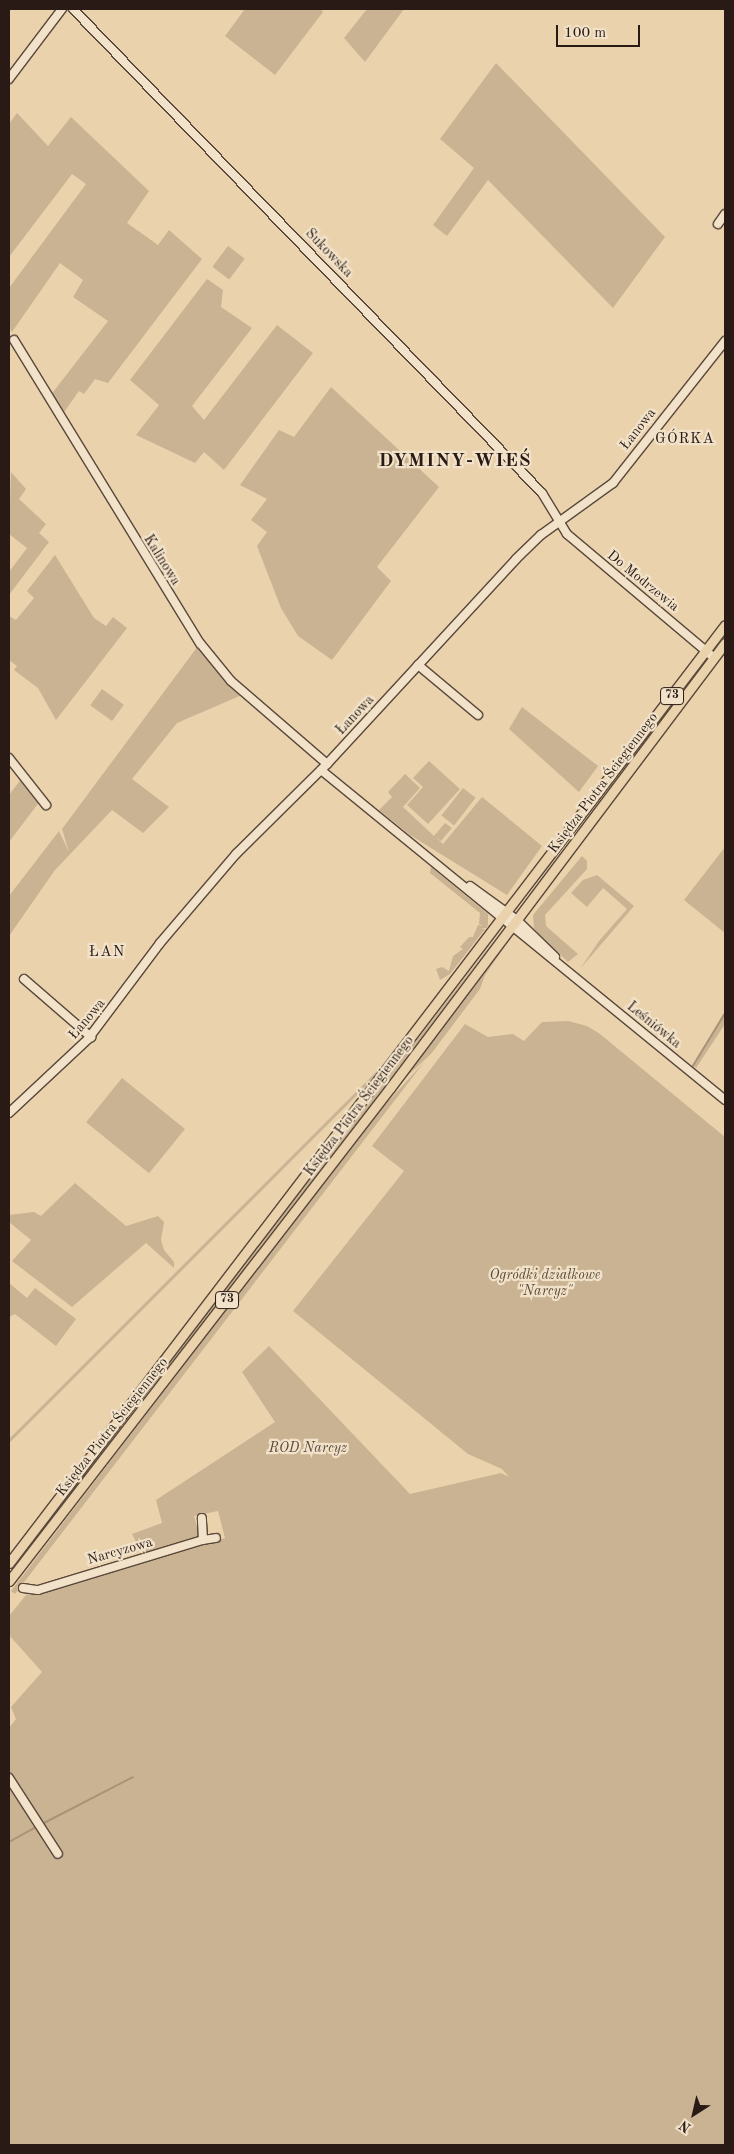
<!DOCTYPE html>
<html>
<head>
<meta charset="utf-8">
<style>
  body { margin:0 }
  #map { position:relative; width:734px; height:2154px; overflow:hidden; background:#ead2ac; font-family:"Old Standard TT",serif }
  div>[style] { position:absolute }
  .green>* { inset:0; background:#c9b392; transform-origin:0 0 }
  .stream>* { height:2px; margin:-1px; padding:0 1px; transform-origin:1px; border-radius:1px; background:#a89379 }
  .roads { filter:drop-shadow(1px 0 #59483b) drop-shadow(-1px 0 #59483b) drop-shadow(0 1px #59483b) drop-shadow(0 -1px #59483b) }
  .minor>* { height:8px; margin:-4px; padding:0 4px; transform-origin:4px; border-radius:4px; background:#f1e2c9 }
  .major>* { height:9px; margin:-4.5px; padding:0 4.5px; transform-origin:4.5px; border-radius:4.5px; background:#ead2ac }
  span { translate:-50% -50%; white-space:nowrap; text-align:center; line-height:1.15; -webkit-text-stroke:4.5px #f1e2c9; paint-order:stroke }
  .shield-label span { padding:1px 4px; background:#f1e2c9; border:1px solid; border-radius:4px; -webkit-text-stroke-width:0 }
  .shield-label { font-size:12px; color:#291a15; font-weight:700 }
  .street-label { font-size:14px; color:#291a15 }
  .park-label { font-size:14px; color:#59483a; font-style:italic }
  .neighbourhood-label { font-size:15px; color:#291a15; letter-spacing:1px }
  .district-label { font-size:19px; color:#291a15; font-weight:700; letter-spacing:1px }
  .frame { position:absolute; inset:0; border:10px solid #291a15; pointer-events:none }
  .north { position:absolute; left:669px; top:2089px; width:50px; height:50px; -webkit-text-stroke:4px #f1e2c9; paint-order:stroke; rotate:215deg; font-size:14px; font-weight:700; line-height:20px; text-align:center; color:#291a15 }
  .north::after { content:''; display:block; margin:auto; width:18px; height:22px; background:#291a15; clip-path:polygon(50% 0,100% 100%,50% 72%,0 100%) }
  .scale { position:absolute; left:556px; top:25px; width:84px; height:22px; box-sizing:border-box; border:2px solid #291a15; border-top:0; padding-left:6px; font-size:15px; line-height:18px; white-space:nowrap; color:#291a15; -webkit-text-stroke:4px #f1e2c9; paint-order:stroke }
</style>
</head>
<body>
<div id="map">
  <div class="green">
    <i style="clip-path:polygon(245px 9px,320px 9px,323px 12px,275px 75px,225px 36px)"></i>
    <i style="clip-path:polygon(367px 9px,404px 9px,365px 62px,344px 38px)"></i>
    <i style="clip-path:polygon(496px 63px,665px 237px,613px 308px,488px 180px,447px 236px,433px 225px,474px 168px,440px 139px)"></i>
    <i style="clip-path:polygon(17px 113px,48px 146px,71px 117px,149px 191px,127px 223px,158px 245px,169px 230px,202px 259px,108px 383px,95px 379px,84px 394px,79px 391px,62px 415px,50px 396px,108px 321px,73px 297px,83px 280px,60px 263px,12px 332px,9px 327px,9px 288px,86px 184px,72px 174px,9px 257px,9px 124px)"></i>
    <i style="left:228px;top:246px;width:21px;height:26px;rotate:37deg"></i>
    <i style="clip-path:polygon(207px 279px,223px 290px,221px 307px,252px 328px,192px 406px,204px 420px,277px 325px,313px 353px,224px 470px,204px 452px,195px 463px,136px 435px,159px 405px,130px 380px)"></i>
    <i style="clip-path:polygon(331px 387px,439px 487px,377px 567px,391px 581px,332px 660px,298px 636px,281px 608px,257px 546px,267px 532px,251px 520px,267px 499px,240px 485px,279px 430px,294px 437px)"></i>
    <i style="clip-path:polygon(11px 472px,26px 489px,19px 499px,46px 524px,39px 533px,49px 542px,9px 595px,9px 572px,27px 548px,9px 534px)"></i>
    <i style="clip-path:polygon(55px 555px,94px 618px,106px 626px,113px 617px,127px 628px,56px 720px,38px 688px,14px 670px,17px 666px,9px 660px,9px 616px,16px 620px,34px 598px,27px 591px)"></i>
    <i style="clip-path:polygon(198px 646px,242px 695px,177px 723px,132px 779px,169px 807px,143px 833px,112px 810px,55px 870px,9px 936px,9px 896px,59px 831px,69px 852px,62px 829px)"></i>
    <i style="left:102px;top:689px;width:27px;height:20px;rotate:36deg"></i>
    <i style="clip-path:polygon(522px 707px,598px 766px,579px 792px,509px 729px)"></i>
    <i style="clip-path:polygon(429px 761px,460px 789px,428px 824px,407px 805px,423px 787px,413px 778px)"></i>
    <i style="clip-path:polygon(405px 774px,420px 788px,403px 807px,434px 836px,445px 823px,452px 828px,441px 841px,436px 837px,443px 844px,482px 797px,542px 846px,507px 895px,410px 835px,379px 810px,392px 797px,388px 792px)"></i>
    <i style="clip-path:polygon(22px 778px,40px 801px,9px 842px,9px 795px)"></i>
    <i style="left:463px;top:788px;width:16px;height:35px;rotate:38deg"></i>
    <i style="clip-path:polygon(725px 847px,725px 933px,684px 900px)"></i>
    <i style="clip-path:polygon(582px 856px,587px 861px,587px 869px,545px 915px,546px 926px,578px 954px,568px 962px,534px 929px,533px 915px)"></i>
    <i style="clip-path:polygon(431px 867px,488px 914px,488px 925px,486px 928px,480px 928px,485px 929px,450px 974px,440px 980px,436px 969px,442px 967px,449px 971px,453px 956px,463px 949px,460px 947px,469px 937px,473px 937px,478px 925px,483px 926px,479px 924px,480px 913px,430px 873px)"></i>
    <i style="clip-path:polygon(597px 875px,634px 906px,580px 969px,599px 941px,627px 909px,603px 888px,587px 907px,571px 893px,583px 880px)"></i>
    <i style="clip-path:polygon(498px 935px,306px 1192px,9px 1575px,50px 1516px)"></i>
    <i style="clip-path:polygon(508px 942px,485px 975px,480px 989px,431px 1054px,402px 1081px)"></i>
    <i style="clip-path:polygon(725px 1013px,725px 1024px,696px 1068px,693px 1065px)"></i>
    <i style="clip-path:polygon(568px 1021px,587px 1026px,600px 1034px,725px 1137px,725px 2145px,9px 2145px,9px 1728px,16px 1719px,11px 1707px,42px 1672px,9px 1635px,9px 1616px,26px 1595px,225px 1538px,218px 1511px,194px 1516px,200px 1537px,143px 1555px,132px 1534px,162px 1523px,156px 1500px,275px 1422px,242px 1372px,269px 1346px,410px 1494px,501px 1473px,509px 1477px,502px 1469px,468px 1454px,293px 1311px,404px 1171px,372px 1146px,465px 1024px,488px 1037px,513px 1034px,524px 1041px,542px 1022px)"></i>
    <i style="clip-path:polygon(425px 1061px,15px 1594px,11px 1591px,374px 1117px)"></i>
    <i style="left:380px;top:1068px;width:3px;height:607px;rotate:45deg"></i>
    <i style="left:122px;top:1078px;width:81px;height:57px;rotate:39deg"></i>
    <i style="clip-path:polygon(75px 1183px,126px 1226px,158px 1216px,164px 1222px,161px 1240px,164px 1250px,174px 1262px,174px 1268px,146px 1243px,72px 1307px,12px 1261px,31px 1240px,9px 1222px,9px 1215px,34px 1212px,41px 1216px)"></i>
    <i style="clip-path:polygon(9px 1283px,27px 1298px,35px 1288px,76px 1319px,56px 1346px,15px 1314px,9px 1317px)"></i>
  </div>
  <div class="stream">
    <i style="left:691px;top:1069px;width:66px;rotate:-58.7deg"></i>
    <i style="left:42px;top:1824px;width:102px;rotate:-27.3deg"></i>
    <i style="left:9px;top:1842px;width:29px;rotate:-29deg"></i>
  </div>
  <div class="roads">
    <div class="minor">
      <i style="left:73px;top:9px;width:674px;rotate:45.9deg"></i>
      <i style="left:542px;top:493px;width:48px;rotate:58.6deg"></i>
      <i style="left:567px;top:534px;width:192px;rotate:40.1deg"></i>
      <i style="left:9px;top:79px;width:88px;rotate:-52.9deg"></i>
      <i style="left:718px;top:224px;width:12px;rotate:-55deg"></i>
      <i style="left:14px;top:340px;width:356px;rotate:58.5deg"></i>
      <i style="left:200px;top:643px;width:49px;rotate:50.8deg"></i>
      <i style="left:231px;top:681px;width:127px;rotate:40.8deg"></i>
      <i style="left:418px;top:665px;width:78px;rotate:39.8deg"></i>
      <i style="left:9px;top:758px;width:60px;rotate:51.8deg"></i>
      <i style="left:321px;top:770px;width:522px;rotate:39.24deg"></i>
      <i style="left:470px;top:886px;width:58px;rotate:35.9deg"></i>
      <i style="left:517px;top:920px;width:53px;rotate:44.2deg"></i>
      <i style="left:24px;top:979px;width:89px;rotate:40.9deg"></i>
      <i style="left:9px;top:1113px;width:108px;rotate:-43.1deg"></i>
      <i style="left:88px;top:1039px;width:120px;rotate:-53.1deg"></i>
      <i style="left:160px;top:943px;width:117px;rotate:-49.5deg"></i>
      <i style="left:236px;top:854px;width:128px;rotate:-44.7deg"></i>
      <i style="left:327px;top:764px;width:279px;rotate:-47.3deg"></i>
      <i style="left:516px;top:559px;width:35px;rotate:-44deg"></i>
      <i style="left:541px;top:535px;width:89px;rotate:-35.8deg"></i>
      <i style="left:613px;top:483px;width:181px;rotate:-51.7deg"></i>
      <i style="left:203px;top:1540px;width:13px;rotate:-9deg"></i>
      <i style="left:23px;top:1588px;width:15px;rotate:8deg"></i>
      <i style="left:38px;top:1590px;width:172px;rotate:-16.9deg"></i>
      <i style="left:203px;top:1540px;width:22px;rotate:-93deg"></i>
      <i style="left:9px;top:1778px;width:90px;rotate:57.2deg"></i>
    </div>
    <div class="major">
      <i style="left:9px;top:1563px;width:1180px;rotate:-52.64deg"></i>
      <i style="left:9px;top:1581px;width:623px;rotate:-52.3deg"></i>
      <i style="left:390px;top:1088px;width:557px;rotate:-53.03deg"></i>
    </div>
  </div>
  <div class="shield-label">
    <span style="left:672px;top:696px">73</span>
    <span style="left:227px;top:1300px">73</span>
  </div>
  <div class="street-label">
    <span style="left:329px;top:253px;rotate:46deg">Sukowska</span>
    <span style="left:638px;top:429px;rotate:-52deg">Łanowa</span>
    <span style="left:162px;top:560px;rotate:58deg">Kalinowa</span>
    <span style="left:643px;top:581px;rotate:39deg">Do Modrzewia</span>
    <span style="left:355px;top:715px;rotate:-47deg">Łanowa</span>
    <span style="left:603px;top:783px;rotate:-53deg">Księdza Piotra Ściegiennego</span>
    <span style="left:87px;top:1019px;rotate:-50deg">Łanowa</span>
    <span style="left:654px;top:1025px;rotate:39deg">Leśniówka</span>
    <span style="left:359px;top:1106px;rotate:-53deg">Księdza Piotra Ściegiennego</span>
    <span style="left:112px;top:1427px;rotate:-52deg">Księdza Piotra Ściegiennego</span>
    <span style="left:120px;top:1551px;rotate:-16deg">Narcyzowa</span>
  </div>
  <div class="park-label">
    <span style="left:545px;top:1283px">Ogródki działkowe<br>"Narcyz"</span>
    <span style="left:308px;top:1448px">ROD Narcyz</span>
  </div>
  <div class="neighbourhood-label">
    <span style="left:685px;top:440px">GÓRKA</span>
    <span style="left:107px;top:953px">ŁAN</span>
  </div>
  <div class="district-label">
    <span style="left:455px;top:462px">DYMINY-WIEŚ</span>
  </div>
  <div class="frame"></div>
  <div class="north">N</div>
  <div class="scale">100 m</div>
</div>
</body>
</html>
